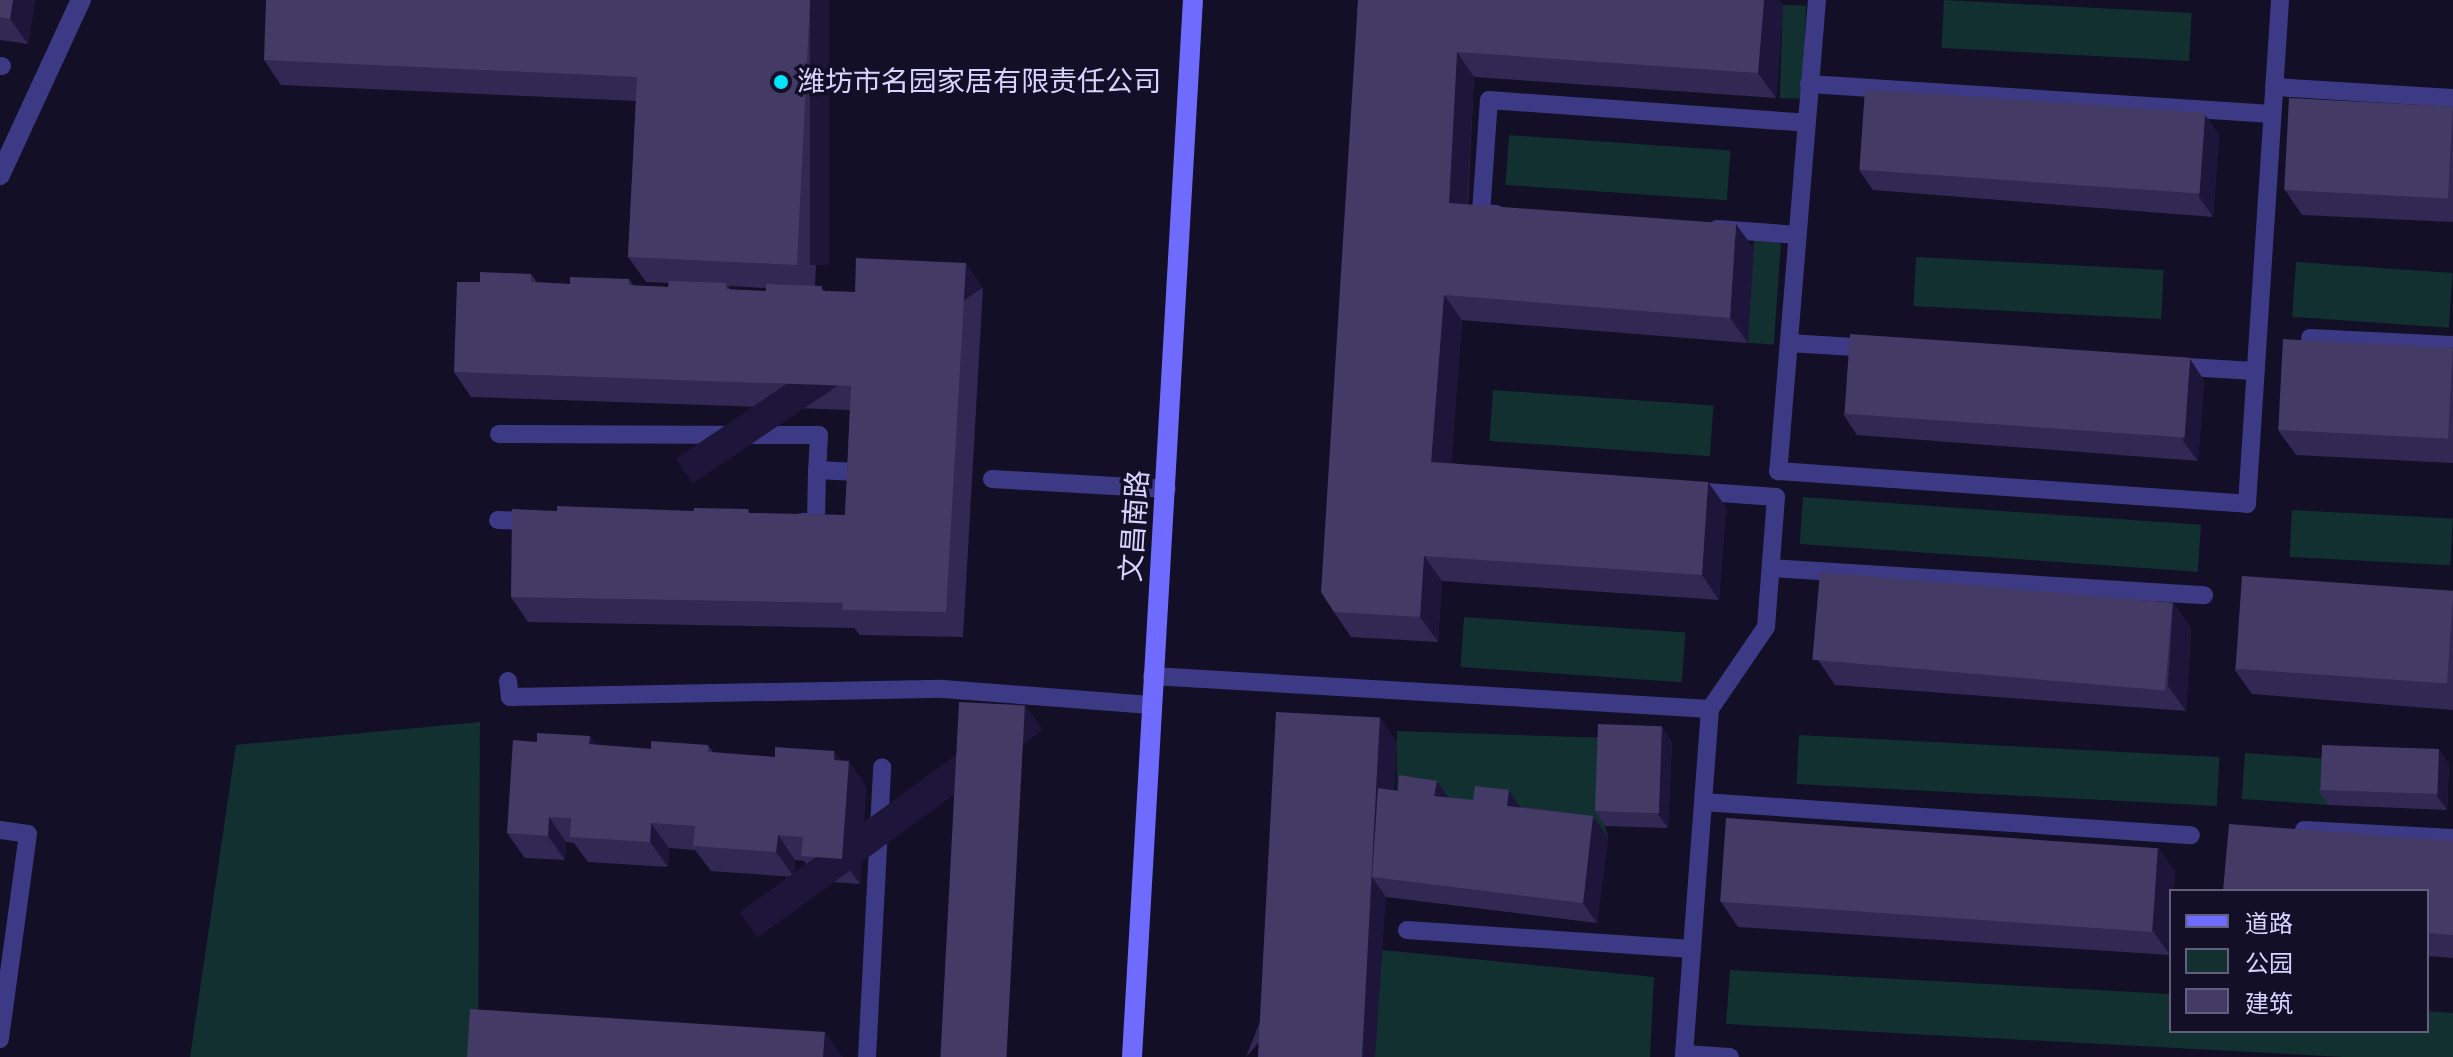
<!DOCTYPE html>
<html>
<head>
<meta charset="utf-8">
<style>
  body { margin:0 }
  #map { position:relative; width:2453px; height:1057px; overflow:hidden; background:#130f26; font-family:"Varela Round","Noto Sans SC",sans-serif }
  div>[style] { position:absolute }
  .green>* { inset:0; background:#12302f; transform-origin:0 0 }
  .lane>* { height:18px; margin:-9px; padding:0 9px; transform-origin:9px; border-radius:9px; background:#3d3a85 }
  .street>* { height:20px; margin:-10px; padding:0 10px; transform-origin:10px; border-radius:10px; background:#3d3a85 }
  .secondary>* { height:20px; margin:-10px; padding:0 10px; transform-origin:10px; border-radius:10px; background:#6f6bff }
  .wall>* { inset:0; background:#312854 }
  .shaded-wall>* { inset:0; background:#1d163a; transform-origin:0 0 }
  .building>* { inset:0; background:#433a66; transform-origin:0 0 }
  .dots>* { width:22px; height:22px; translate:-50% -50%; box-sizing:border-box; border:4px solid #130f26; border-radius:50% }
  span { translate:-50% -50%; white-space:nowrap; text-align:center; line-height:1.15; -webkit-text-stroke:7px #130f26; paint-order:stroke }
  .poi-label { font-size:28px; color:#d9d4ff }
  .left { translate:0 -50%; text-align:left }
  .street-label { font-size:28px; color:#d9d4ff }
  .legend { position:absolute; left:2169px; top:889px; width:260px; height:144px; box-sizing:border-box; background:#130f26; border:2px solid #625e7d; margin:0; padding:10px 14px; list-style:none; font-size:24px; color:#d9d4ff }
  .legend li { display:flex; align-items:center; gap:16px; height:40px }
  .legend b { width:40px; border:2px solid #625e7d }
</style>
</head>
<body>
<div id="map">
  <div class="green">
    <i style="left:1944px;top:0;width:248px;height:48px;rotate:3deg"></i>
    <i style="left:1783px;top:5px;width:23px;height:93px;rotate:2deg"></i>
    <i style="left:1509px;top:135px;width:222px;height:50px;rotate:4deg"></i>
    <i style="left:1754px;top:241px;width:27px;height:102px;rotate:4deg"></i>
    <i style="left:1916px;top:257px;width:248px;height:49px;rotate:3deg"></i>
    <i style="left:2296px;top:262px;width:157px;height:55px;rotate:4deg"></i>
    <i style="left:1493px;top:390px;width:221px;height:51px;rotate:4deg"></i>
    <i style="left:1803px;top:497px;width:399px;height:47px;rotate:4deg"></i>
    <i style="left:2292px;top:510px;width:161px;height:47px;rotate:3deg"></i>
    <i style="left:1464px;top:617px;width:222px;height:50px;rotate:4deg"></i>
    <i style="clip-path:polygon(480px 722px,478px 1057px,190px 1057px,236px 745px)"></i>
    <i style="clip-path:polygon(1397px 731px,1608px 738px,1605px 826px,1608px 837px,1397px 809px)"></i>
    <i style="left:1799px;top:735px;width:421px;height:49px;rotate:3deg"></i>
    <i style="left:2245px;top:753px;width:87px;height:46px;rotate:4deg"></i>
    <i style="clip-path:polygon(1382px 950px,1654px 977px,1650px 1057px,1374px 1057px)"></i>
    <i style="clip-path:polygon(1730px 970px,2171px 994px,2171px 1031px,2427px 1031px,2427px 1011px,2453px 1013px,2453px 1057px,2343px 1057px,1726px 1024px)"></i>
  </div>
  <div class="lane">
    <i style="left:1817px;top:0;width:473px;rotate:94.7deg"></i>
    <i style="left:1778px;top:471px;width:470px;rotate:4deg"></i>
    <i style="left:2247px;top:504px;width:505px;rotate:-86.25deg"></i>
    <i style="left:0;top:66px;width:2px"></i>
    <i style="left:1809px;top:84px;width:464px;rotate:3.7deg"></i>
    <i style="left:2274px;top:87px;width:179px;rotate:3.5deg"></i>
    <i style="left:1496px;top:214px;width:15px;rotate:-176deg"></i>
    <i style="left:1481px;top:213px;width:113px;rotate:-86deg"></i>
    <i style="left:1489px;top:100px;width:318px;rotate:4.1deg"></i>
    <i style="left:1717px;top:229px;width:81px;rotate:4.2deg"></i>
    <i style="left:2310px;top:338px;width:143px;rotate:2.8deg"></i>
    <i style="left:1789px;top:343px;width:81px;rotate:3.5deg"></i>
    <i style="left:2171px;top:366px;width:83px;rotate:3.4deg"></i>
    <i style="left:499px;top:434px;width:320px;rotate:0.2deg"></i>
    <i style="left:819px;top:435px;width:35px;rotate:93deg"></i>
    <i style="left:992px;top:479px;width:175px;rotate:3.3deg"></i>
    <i style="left:1693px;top:491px;width:83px;rotate:4.1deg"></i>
    <i style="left:1776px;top:497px;width:130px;rotate:94.4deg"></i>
    <i style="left:1766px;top:627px;width:99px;rotate:124.3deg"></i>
    <i style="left:498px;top:520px;width:38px;rotate:2deg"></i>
    <i style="left:802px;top:522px;width:14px"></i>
    <i style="left:816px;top:522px;width:52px;rotate:-88.9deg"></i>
    <i style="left:817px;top:470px;width:35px;rotate:3deg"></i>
    <i style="left:1771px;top:568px;width:434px;rotate:3.6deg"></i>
    <i style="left:1152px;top:676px;width:559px;rotate:3.38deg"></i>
    <i style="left:1710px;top:709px;width:349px;rotate:94.3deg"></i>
    <i style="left:508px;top:681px;width:16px;rotate:83deg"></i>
    <i style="left:510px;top:697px;width:433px;rotate:-1.1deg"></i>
    <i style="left:943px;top:689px;width:208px;rotate:4.4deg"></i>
    <i style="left:1703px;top:802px;width:489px;rotate:3.9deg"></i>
    <i style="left:0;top:830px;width:28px;rotate:8deg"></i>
    <i style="left:28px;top:834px;width:207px;rotate:97.8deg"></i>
    <i style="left:2304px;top:830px;width:149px;rotate:3.1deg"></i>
    <i style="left:1407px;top:930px;width:286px;rotate:3.8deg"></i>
    <i style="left:1684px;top:1054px;width:46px;rotate:3.7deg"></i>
    <i style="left:867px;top:1057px;width:290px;rotate:-87deg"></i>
  </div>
  <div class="street">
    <i style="left:0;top:175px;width:193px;rotate:-65.2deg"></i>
  </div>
  <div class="secondary">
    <i style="left:1132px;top:1057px;width:1059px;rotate:-86.7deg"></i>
  </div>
  <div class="wall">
    <i style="clip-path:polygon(0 0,35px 0,28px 44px,0 40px)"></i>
    <i style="clip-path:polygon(evenodd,829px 0,815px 286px,826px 291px,855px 292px,983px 288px,963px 637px,860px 635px,854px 628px,528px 622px,511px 597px,557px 511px,694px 511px,748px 509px,750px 513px,845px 515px,850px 410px,471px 397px,454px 372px,480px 282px,531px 274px,537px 282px,570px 284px,629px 279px,634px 286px,668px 287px,669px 283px,646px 282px,628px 257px,636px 101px,281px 85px,264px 60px,829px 0,728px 286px,766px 288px,766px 291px,731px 290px,728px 286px)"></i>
    <i style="clip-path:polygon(1358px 0,1779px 0,1783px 5px,1776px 98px,1474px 77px,1468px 205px,1754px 249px,1748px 343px,1462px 320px,1451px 463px,1726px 507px,1719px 600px,1442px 581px,1438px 642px,1351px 637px,1334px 612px)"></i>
    <i style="clip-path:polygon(2453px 106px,2453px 222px,2302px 215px,2285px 190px)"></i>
    <i style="clip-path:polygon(2205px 115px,2219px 135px,2213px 217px,1873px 190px,1859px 170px)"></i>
    <i style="clip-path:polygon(2453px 347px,2453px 463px,2296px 455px,2278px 430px)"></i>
    <i style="clip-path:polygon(2204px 380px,2198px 461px,1857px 435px,1843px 414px)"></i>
    <i style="clip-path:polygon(2453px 592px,2453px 710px,2252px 694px,2234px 669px)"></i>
    <i style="clip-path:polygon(2173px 603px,2191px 628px,2186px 711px,1835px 685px,1818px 660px)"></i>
    <i style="clip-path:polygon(1380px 718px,1397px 743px,1394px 790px,1593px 816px,1608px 837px,1597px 923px,1386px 897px,1246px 1057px)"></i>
    <i style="clip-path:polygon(590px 736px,596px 745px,651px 749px,708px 745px,713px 752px,775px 757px,834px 751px,841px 761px,866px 786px,860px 884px,819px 881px,804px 861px,795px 860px,794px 877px,711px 871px,695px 850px,669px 848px,668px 867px,588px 862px,574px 843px,566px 842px,565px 860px,525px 858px,507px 833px,537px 742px)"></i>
    <i style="clip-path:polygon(1672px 741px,1668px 828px,1605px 826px,1595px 811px)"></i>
    <i style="clip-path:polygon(2439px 750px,2449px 764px,2447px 810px,2329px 805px,2318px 790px)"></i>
    <i style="clip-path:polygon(2453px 841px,2453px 958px,2427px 956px,2427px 891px)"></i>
    <i style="clip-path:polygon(2175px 871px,2174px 891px,2171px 891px,2170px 955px,1738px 927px,1721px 902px)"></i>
  </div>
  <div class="shaded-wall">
    <i style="clip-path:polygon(13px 0,35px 0,28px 44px,10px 19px)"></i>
    <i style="left:810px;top:0;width:19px;height:265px"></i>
    <i style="clip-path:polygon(1764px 0,1779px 0,1783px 5px,1776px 98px,1758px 73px)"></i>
    <i style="clip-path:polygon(1457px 52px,1474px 77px,1466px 228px,1449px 203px)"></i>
    <i style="clip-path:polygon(2205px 115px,2219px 135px,2213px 217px,2199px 197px)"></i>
    <i style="clip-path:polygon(1736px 224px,1754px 249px,1748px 343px,1730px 318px)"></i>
    <i style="left:966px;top:263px;width:30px;height:350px;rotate:56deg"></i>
    <i style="clip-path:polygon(1444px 295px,1462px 320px,1449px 487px,1431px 462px)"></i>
    <i style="clip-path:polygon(2190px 359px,2204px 380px,2198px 461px,2183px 441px)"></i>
    <i style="clip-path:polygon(1708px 482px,1726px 507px,1719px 600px,1702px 575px)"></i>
    <i style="clip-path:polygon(1424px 556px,1442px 581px,1438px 642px,1420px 617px)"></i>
    <i style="clip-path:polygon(2173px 603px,2191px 628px,2186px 711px,2168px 686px)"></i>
    <i style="left:1025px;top:705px;width:31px;height:353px;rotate:54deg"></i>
    <i style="clip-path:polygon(1380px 718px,1397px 743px,1388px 879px,1372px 877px,1386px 897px,1375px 1057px,1356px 1057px)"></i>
    <i style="clip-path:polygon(1662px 726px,1672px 741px,1668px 828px,1658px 814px)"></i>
    <i style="clip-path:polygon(590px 736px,607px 761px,589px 744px)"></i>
    <i style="clip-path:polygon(2439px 750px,2449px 764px,2447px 810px,2437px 796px)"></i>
    <i style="clip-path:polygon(834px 751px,848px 771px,849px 761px,866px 786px,860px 884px,842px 859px)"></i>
    <i style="clip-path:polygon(1437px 781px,1451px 801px,1434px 796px)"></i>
    <i style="clip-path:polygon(1509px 790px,1523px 811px,1507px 806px)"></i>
    <i style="clip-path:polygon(1593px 816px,1608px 837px,1597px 923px,1583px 903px)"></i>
    <i style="clip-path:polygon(549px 817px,566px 842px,565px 860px,548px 836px)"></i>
    <i style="clip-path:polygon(651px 823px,669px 848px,668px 867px,650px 842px)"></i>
    <i style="clip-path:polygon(778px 835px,795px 860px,794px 877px,776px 852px)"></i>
    <i style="clip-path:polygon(2158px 846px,2175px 871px,2174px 891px,2171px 891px,2170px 955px,2152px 930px)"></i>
    <i style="clip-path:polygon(825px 1032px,843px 1057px,823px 1057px)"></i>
  </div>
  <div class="building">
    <i style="clip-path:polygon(0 0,13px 0,10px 19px,0 17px)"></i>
    <i style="clip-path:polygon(266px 0,810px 0,797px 265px,628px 257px,637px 77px,264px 60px)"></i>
    <i style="clip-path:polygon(1358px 0,1764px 0,1758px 73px,1457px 52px,1449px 203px,1736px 224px,1730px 318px,1444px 295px,1431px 462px,1708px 482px,1702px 575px,1424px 556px,1420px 617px,1334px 612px,1321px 592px)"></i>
    <i style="left:1865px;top:89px;width:341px;height:81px;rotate:4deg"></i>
    <i style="left:2289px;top:98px;width:164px;height:92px;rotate:3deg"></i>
    <i style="clip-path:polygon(856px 258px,966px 263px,946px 612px,842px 610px,843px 603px,511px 597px,512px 509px,557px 511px,557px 506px,694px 511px,694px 508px,748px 509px,748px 513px,845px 515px,851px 386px,454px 372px,457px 282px,480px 282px,480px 272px,531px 274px,531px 282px,570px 284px,570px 277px,629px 279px,629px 285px,668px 287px,669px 281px,726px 283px,726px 289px,766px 291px,766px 284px,822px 286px,822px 291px,855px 292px)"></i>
    <i style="left:1850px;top:334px;width:341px;height:80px;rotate:4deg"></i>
    <i style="left:2283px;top:339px;width:170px;height:91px;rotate:3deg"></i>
    <i style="left:1820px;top:572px;width:354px;height:88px;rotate:5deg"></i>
    <i style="left:2242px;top:576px;width:212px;height:93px;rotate:4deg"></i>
    <i style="left:959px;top:702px;width:66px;height:356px;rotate:3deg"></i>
    <i style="left:1276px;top:712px;width:104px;height:346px;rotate:3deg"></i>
    <i style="left:1598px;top:724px;width:64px;height:87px;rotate:2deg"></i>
    <i style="clip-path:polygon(537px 733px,590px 736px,589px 744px,651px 749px,651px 741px,708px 745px,708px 752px,775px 757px,775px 747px,834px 751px,834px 760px,849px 761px,842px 859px,801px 856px,803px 837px,778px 835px,776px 852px,693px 846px,695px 826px,651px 823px,650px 842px,570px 837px,571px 818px,549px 817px,548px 836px,507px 833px,513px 740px,537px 742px)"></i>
    <i style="left:2322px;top:745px;width:117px;height:45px;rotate:2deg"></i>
    <i style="clip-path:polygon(1399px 775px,1437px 781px,1434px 796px,1473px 800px,1475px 786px,1509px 790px,1507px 806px,1593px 816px,1583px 903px,1372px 877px,1378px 788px,1398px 791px)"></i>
    <i style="left:1726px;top:818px;width:433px;height:84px;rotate:4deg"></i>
    <i style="clip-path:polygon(2229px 824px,2453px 841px,2453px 935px,2427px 933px,2427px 891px,2223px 891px)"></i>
    <i style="clip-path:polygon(470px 1009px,825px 1032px,823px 1057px,467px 1057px)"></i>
  </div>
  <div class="dots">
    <i style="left:781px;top:82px;background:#00e5ff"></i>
  </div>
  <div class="poi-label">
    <span class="left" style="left:797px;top:82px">潍坊市名园家居有限责任公司</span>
  </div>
  <div class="street-label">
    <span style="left:1135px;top:526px;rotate:-86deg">文昌南路</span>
  </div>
  <ul class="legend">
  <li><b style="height:10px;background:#6f6bff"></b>道路</li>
  <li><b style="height:22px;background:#12302f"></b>公园</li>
  <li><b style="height:22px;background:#433a66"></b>建筑</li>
  </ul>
</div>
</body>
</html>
